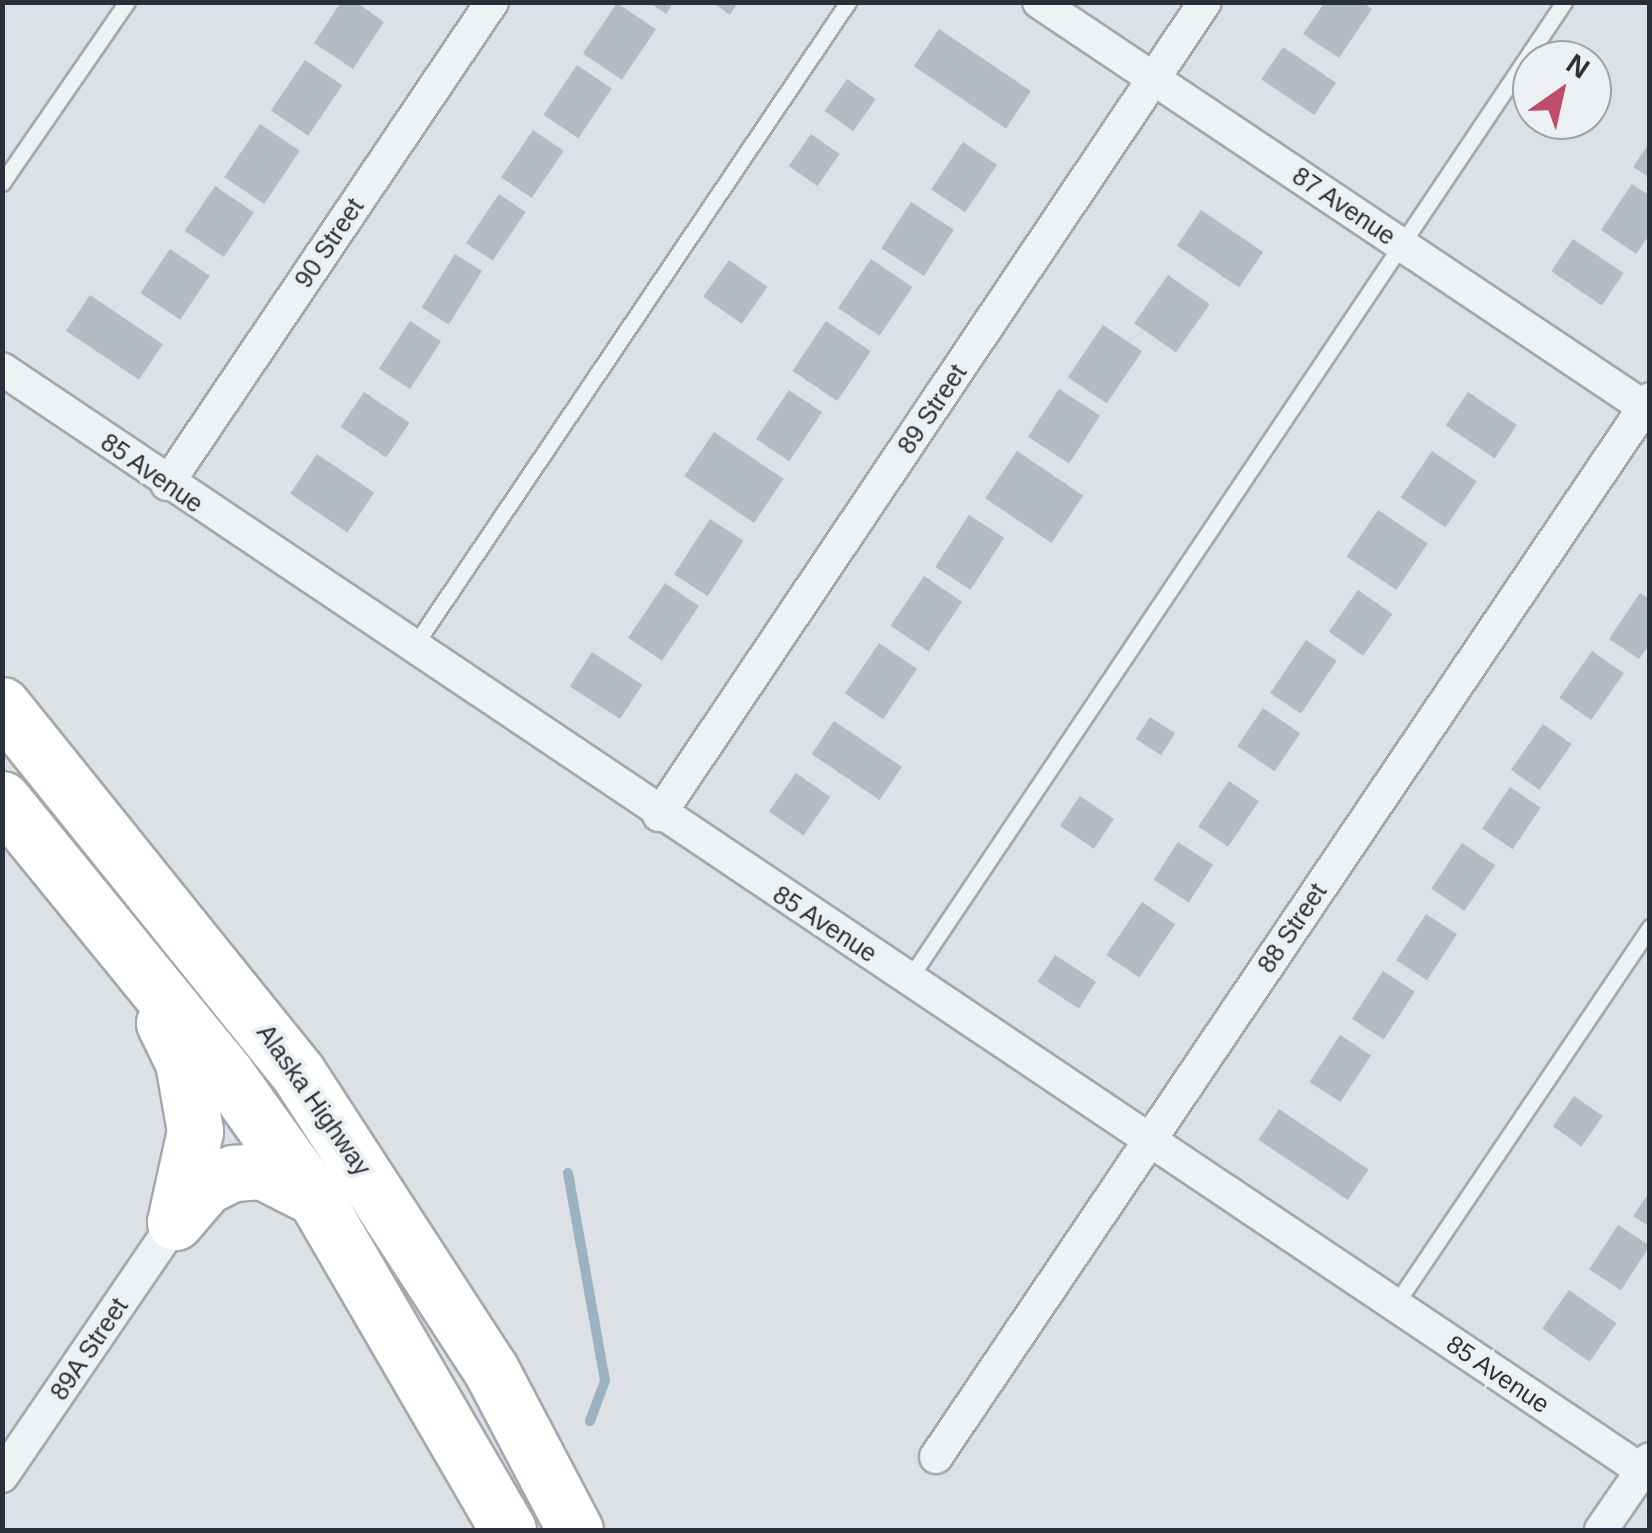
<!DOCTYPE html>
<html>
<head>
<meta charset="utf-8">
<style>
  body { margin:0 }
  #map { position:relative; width:1652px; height:1533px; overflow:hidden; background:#dde1e5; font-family:Arial,sans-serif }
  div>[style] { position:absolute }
  .stream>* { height:10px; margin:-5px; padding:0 5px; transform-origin:5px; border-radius:5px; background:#9bb2c2 }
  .building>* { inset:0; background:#b5bbc2; transform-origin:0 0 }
  .roads { filter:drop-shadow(2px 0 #a3a8ae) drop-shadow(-2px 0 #a3a8ae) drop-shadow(0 2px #a3a8ae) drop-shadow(0 -2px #a3a8ae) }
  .lane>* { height:15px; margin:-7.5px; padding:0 7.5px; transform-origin:7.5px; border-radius:7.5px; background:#eff2f4 }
  .street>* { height:32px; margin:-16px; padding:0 16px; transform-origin:16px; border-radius:16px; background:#eff2f4 }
  .highway>* { height:55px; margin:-27.5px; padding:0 27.5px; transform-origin:27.5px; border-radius:27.5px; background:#fff }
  span { translate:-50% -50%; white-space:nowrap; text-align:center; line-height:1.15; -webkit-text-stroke:8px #ecf0f3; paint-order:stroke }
  .street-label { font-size:25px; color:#28303a }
  .frame { position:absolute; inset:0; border:5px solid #28303a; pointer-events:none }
  .north { position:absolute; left:1512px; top:40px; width:100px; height:100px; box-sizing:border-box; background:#ecf0f3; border:2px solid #9ea3a9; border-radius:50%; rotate:34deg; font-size:28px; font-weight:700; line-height:40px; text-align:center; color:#28303a }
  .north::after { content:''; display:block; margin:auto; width:35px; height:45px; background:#c04d68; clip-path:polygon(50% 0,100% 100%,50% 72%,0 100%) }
</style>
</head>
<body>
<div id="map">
  <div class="stream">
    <i style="left:568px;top:1173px;width:211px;rotate:79.9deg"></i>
    <i style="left:605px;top:1381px;width:43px;rotate:110.6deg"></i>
  </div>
  <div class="building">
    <i style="clip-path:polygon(341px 2px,356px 2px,384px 22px,353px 69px,314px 43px)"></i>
    <i style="clip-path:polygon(649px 2px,674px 2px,666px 14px)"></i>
    <i style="clip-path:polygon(712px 2px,738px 2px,730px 15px)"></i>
    <i style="clip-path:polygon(1325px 2px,1362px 2px,1372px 9px,1339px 58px,1303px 34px)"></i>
    <i style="left:617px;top:3px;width:47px;height:61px;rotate:34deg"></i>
    <i style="left:939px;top:29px;width:111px;height:45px;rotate:34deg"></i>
    <i style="left:1283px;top:47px;width:64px;height:39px;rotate:34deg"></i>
    <i style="left:305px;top:60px;width:45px;height:61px;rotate:34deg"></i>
    <i style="left:577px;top:65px;width:42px;height:60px;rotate:34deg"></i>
    <i style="left:847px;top:79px;width:35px;height:39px;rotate:35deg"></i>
    <i style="left:260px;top:124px;width:48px;height:64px;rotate:34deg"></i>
    <i style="left:533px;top:130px;width:37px;height:57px;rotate:34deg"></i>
    <i style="left:811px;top:134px;width:35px;height:39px;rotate:35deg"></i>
    <i style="left:963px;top:142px;width:41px;height:57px;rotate:34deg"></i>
    <i style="clip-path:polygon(1650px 142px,1650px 178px,1633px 167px)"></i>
    <i style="clip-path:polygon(1632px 184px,1650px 196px,1650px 234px,1636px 254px,1601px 230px)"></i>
    <i style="left:215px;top:186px;width:47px;height:54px;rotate:34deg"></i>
    <i style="left:499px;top:194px;width:32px;height:59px;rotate:34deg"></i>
    <i style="left:911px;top:202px;width:51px;height:55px;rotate:33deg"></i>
    <i style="left:1201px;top:210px;width:75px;height:43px;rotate:34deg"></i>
    <i style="left:1573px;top:239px;width:61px;height:39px;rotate:34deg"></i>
    <i style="left:170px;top:249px;width:48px;height:53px;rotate:34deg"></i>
    <i style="left:455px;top:254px;width:32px;height:63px;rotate:32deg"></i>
    <i style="left:871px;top:259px;width:50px;height:59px;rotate:34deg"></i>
    <i style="left:729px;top:260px;width:47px;height:45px;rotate:35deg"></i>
    <i style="left:1168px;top:275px;width:51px;height:59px;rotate:35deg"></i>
    <i style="left:90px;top:295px;width:88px;height:43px;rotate:34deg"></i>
    <i style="left:410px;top:321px;width:37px;height:57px;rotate:33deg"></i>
    <i style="left:826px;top:321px;width:54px;height:60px;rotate:34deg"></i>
    <i style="left:1103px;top:325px;width:47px;height:63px;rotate:34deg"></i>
    <i style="left:1059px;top:389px;width:49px;height:57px;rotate:33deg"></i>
    <i style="left:789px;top:390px;width:40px;height:59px;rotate:34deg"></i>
    <i style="left:364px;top:392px;width:55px;height:42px;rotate:34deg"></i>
    <i style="left:1468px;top:392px;width:59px;height:40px;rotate:34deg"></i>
    <i style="left:714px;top:432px;width:84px;height:53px;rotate:34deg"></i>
    <i style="left:1017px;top:451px;width:80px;height:57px;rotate:34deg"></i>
    <i style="left:1432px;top:451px;width:54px;height:56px;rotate:34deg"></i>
    <i style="left:317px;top:454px;width:69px;height:48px;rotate:34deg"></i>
    <i style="left:1378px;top:510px;width:60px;height:56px;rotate:34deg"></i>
    <i style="left:969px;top:515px;width:42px;height:62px;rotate:33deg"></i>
    <i style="left:710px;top:519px;width:40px;height:66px;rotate:33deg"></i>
    <i style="left:924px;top:576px;width:46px;height:60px;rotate:34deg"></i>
    <i style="left:665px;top:583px;width:41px;height:66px;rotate:34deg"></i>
    <i style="left:1358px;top:590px;width:42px;height:51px;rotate:35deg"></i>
    <i style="clip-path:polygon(1640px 593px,1650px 599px,1650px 644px,1639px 659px,1609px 639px)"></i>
    <i style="left:1306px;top:640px;width:37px;height:64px;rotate:34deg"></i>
    <i style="left:879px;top:643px;width:46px;height:61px;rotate:34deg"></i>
    <i style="left:1592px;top:651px;width:39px;height:57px;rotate:35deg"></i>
    <i style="left:592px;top:652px;width:60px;height:41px;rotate:33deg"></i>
    <i style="left:1263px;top:708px;width:45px;height:46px;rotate:34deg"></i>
    <i style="left:1150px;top:717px;width:30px;height:26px;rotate:33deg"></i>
    <i style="left:834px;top:721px;width:82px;height:40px;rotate:34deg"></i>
    <i style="left:1543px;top:724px;width:35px;height:56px;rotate:35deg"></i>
    <i style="left:796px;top:773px;width:42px;height:47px;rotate:35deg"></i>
    <i style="left:1229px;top:781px;width:36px;height:55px;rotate:34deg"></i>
    <i style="left:1510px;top:787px;width:37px;height:50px;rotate:34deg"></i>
    <i style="left:1080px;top:796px;width:41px;height:36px;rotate:34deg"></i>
    <i style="left:1178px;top:842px;width:42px;height:45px;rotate:33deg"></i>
    <i style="left:1462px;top:843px;width:40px;height:55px;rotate:34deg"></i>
    <i style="left:1142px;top:902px;width:40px;height:64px;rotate:34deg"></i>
    <i style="left:1426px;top:914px;width:37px;height:55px;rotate:33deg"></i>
    <i style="left:1055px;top:955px;width:49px;height:32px;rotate:33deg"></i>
    <i style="left:1383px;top:971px;width:38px;height:57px;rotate:33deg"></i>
    <i style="left:1340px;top:1035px;width:37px;height:56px;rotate:33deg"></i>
    <i style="left:1574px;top:1096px;width:35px;height:37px;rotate:35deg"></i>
    <i style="left:1279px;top:1109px;width:108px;height:37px;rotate:34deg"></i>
    <i style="clip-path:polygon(1650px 1191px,1650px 1227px,1633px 1216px)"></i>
    <i style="left:1618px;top:1225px;width:38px;height:53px;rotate:33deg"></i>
    <i style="left:1569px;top:1290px;width:58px;height:47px;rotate:35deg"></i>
  </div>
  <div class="roads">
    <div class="lane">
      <i style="left:2px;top:183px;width:220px;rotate:-55.4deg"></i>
      <i style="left:414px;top:646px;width:777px;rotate:-56.02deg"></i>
      <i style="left:909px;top:979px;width:1176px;rotate:-56.16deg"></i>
      <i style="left:1395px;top:1305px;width:456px;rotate:-56deg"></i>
    </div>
    <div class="street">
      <i style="left:1039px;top:2px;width:735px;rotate:33.8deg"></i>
      <i style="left:2px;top:369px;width:1985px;rotate:33.89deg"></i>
      <i style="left:167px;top:484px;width:581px;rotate:-56.01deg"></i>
      <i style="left:659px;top:815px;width:979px;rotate:-56.12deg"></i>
      <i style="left:936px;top:1457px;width:1276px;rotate:-55.99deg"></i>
      <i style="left:2px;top:1476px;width:307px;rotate:-55.7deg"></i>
      <i style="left:1601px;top:1530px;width:86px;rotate:-55.4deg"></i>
    </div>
    <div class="highway">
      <i style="left:2px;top:705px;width:472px;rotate:51.2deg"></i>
      <i style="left:298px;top:1073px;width:354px;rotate:57deg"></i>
      <i style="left:491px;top:1370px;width:181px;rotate:62.3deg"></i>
      <i style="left:2px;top:799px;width:356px;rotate:50.8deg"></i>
      <i style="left:227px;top:1075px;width:151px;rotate:54.4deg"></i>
      <i style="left:315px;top:1198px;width:384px;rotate:59.8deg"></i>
      <i style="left:164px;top:1023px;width:43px;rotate:64deg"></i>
      <i style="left:183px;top:1062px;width:70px;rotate:80.1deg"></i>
      <i style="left:195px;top:1131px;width:93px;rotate:102.4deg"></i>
      <i style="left:175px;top:1222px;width:48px;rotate:-49.3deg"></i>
      <i style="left:206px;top:1186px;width:30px;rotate:-26deg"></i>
      <i style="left:233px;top:1173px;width:29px;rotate:-4deg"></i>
      <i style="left:262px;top:1171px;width:59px;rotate:27deg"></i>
    </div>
  </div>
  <div class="street-label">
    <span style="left:1344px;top:206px;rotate:34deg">87 Avenue</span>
    <span style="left:329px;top:243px;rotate:-56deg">90 Street</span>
    <span style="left:932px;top:409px;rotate:-56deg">89 Street</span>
    <span style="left:152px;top:473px;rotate:35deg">85 Avenue</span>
    <span style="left:825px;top:924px;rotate:33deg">85 Avenue</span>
    <span style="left:1292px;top:928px;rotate:-56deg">88 Street</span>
    <span style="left:314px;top:1100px;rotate:55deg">Alaska Highway</span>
    <span style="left:89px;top:1349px;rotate:-56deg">89A Street</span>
    <span style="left:1498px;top:1374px;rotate:34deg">85 Avenue</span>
  </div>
  <div class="frame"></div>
  <div class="north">N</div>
</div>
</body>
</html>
